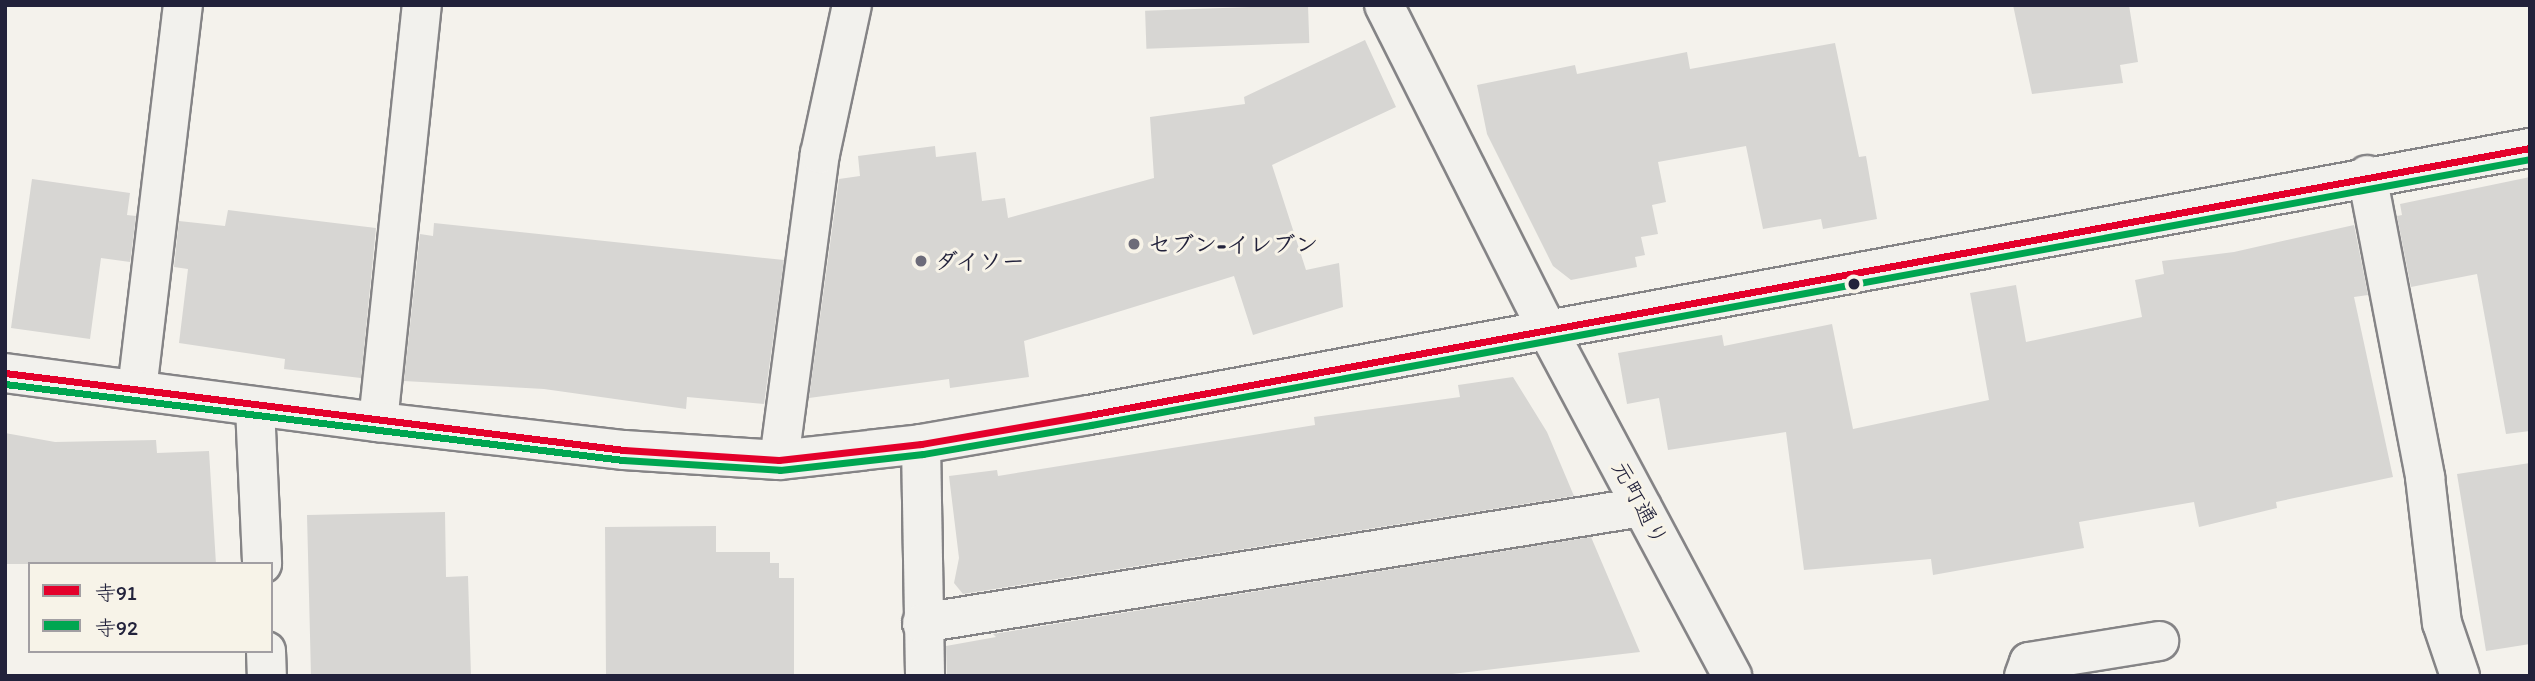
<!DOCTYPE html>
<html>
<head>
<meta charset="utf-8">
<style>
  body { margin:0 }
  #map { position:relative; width:2535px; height:681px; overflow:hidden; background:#f4f2ec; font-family:Itim,"Klee One",sans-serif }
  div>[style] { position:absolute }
  .building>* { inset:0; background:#d7d6d3; transform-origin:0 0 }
  .roads { filter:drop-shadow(2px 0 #858486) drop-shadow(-2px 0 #858486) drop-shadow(0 2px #858486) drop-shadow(0 -2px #858486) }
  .minor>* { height:38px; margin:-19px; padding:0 19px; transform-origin:19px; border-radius:19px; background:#f2f1ed }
  .major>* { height:38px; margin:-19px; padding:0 19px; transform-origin:19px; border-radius:19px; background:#f2f1ed }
  .bus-1>* { height:7px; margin:-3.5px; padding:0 3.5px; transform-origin:3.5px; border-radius:3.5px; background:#e4002b }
  .bus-2>* { height:7px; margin:-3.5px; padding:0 3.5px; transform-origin:3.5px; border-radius:3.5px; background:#00a651 }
  .dots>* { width:19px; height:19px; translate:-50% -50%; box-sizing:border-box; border:4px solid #f7f3e8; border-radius:50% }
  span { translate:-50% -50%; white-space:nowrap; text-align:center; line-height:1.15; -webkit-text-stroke:6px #f7f3e8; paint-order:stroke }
  .poi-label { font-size:23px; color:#22223b; font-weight:700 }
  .left { translate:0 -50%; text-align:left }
  .street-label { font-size:23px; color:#22223b }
  .frame { position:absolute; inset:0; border:7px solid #22223b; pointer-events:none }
  .legend { position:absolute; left:28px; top:562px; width:245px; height:91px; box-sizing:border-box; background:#f7f3e8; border:2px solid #a29fa3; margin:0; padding:9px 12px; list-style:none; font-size:21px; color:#22223b }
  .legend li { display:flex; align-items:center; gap:14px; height:35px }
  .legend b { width:35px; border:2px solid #a29fa3 }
</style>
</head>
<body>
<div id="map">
  <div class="building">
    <i style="left:1308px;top:5px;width:38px;height:163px;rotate:88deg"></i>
    <i style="clip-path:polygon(2013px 5px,2129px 5px,2138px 62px,2120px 65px,2123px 83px,2032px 94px)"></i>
    <i style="clip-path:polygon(1365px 40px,1396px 107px,1272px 165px,1306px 270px,1339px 263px,1343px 307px,1253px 335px,1234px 276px,1024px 341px,1029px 377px,950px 388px,949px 379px,809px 398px,839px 179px,860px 176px,858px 156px,935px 146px,936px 157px,976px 152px,982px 201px,1005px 198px,1008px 218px,1154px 178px,1150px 117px,1245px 104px,1244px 97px)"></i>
    <i style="clip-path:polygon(1835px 43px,1859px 157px,1866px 156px,1877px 219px,1823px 229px,1821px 219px,1763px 229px,1746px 146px,1658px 162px,1666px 202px,1652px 205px,1658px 234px,1641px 237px,1645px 255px,1635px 257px,1637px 267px,1571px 280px,1553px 266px,1487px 134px,1477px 85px,1575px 65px,1577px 74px,1687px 52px,1690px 69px)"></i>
    <i style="clip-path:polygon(2530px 177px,2530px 431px,2506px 434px,2477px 274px,2411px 287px,2397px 216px,2402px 215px,2400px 204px)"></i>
    <i style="clip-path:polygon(32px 179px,130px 193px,127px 215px,136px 216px,130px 262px,101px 258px,90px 339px,11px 328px)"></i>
    <i style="clip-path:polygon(228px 210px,376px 228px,361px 378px,284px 369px,285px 359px,179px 343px,188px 269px,174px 267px,179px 221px,225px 226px)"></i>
    <i style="clip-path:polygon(434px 223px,784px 260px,764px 404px,687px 397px,686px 409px,544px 389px,404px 381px,420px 234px,433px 236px)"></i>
    <i style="clip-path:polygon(2354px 225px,2368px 295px,2354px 297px,2393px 477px,2276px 502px,2277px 508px,2199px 527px,2194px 502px,2079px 522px,2084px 548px,1933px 575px,1931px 559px,1804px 570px,1786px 432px,1668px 450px,1659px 398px,1627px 404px,1618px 353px,1722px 335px,1724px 346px,1832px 324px,1853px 429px,1989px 400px,1970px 293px,2016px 285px,2026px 342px,2142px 317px,2135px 280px,2164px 274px,2162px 261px,2234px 252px)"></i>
    <i style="clip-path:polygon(1513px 377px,1547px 432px,1574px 496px,963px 594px,954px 583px,959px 558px,949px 476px,997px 470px,998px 476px,1315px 425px,1314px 417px,1460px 397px,1458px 385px)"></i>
    <i style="clip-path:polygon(5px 433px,55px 442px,156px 440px,157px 453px,209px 451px,216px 564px,5px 564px)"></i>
    <i style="clip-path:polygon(2530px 463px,2530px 644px,2486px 651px,2457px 474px)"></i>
    <i style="clip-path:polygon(445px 512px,446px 577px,468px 576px,471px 676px,311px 676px,307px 515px)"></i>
    <i style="clip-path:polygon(716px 526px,716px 552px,770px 552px,770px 563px,779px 563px,779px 578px,794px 578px,794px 676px,606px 676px,605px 527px)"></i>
    <i style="clip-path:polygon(1591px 537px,1640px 652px,1435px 676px,947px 676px,946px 646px,996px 637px,993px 634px)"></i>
  </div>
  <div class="roads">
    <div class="minor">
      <i style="left:1384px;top:5px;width:365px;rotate:63.3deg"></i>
      <i style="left:1548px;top:331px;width:391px;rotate:61.9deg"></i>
      <i style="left:2367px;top:175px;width:308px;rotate:79.1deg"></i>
      <i style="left:2425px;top:477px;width:147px;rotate:83.4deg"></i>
      <i style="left:2442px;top:623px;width:56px;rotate:71.2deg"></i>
      <i style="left:137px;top:390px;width:388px;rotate:-83.2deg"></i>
      <i style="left:255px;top:407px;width:157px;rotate:87.4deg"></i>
      <i style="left:378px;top:422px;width:419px;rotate:-84deg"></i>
      <i style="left:921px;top:444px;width:232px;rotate:89deg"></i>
      <i style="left:779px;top:460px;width:309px;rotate:-82.4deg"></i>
      <i style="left:820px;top:154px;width:152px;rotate:-77.9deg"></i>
      <i style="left:922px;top:623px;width:729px;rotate:-9.15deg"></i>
      <i style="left:266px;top:651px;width:25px;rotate:88deg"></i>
      <i style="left:2024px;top:676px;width:15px;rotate:-70deg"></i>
      <i style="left:2029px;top:662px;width:132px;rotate:-9.2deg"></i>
    </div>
    <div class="major">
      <i style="left:5px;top:373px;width:376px;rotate:7.5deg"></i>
      <i style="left:378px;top:422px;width:248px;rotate:6.5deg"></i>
      <i style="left:624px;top:450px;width:155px;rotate:3.7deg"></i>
      <i style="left:779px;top:460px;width:143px;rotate:-6.4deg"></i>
      <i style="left:921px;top:444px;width:170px;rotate:-9.8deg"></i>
      <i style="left:1089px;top:415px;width:1466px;rotate:-10.5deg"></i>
    </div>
  </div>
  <div class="bus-1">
    <i style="left:5px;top:373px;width:624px;rotate:7.09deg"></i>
    <i style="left:624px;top:450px;width:155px;rotate:3.7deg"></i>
    <i style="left:779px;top:460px;width:143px;rotate:-6.4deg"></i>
    <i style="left:921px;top:444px;width:170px;rotate:-9.8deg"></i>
    <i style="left:1089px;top:415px;width:1466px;rotate:-10.5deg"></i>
  </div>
  <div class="bus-2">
    <i style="left:5px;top:384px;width:623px;rotate:7.01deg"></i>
    <i style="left:623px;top:460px;width:157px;rotate:3.6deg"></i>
    <i style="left:780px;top:470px;width:144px;rotate:-6.4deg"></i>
    <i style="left:923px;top:454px;width:170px;rotate:-9.8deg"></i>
    <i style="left:1091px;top:425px;width:1463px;rotate:-10.47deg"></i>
  </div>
  <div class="dots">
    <i style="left:1134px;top:244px;background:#6c6b79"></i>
    <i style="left:921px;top:261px;background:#6c6b79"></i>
    <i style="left:1854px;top:284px;background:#22223b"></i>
  </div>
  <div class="poi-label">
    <span class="left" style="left:1148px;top:244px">セブン-イレブン</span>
    <span class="left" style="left:935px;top:261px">ダイソー</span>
  </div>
  <div class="street-label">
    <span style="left:1640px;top:503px;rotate:62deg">元町通り</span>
  </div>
  <div class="frame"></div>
  <ul class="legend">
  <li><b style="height:9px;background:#e4002b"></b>寺91</li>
  <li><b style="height:9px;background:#00a651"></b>寺92</li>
  </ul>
</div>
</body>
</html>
